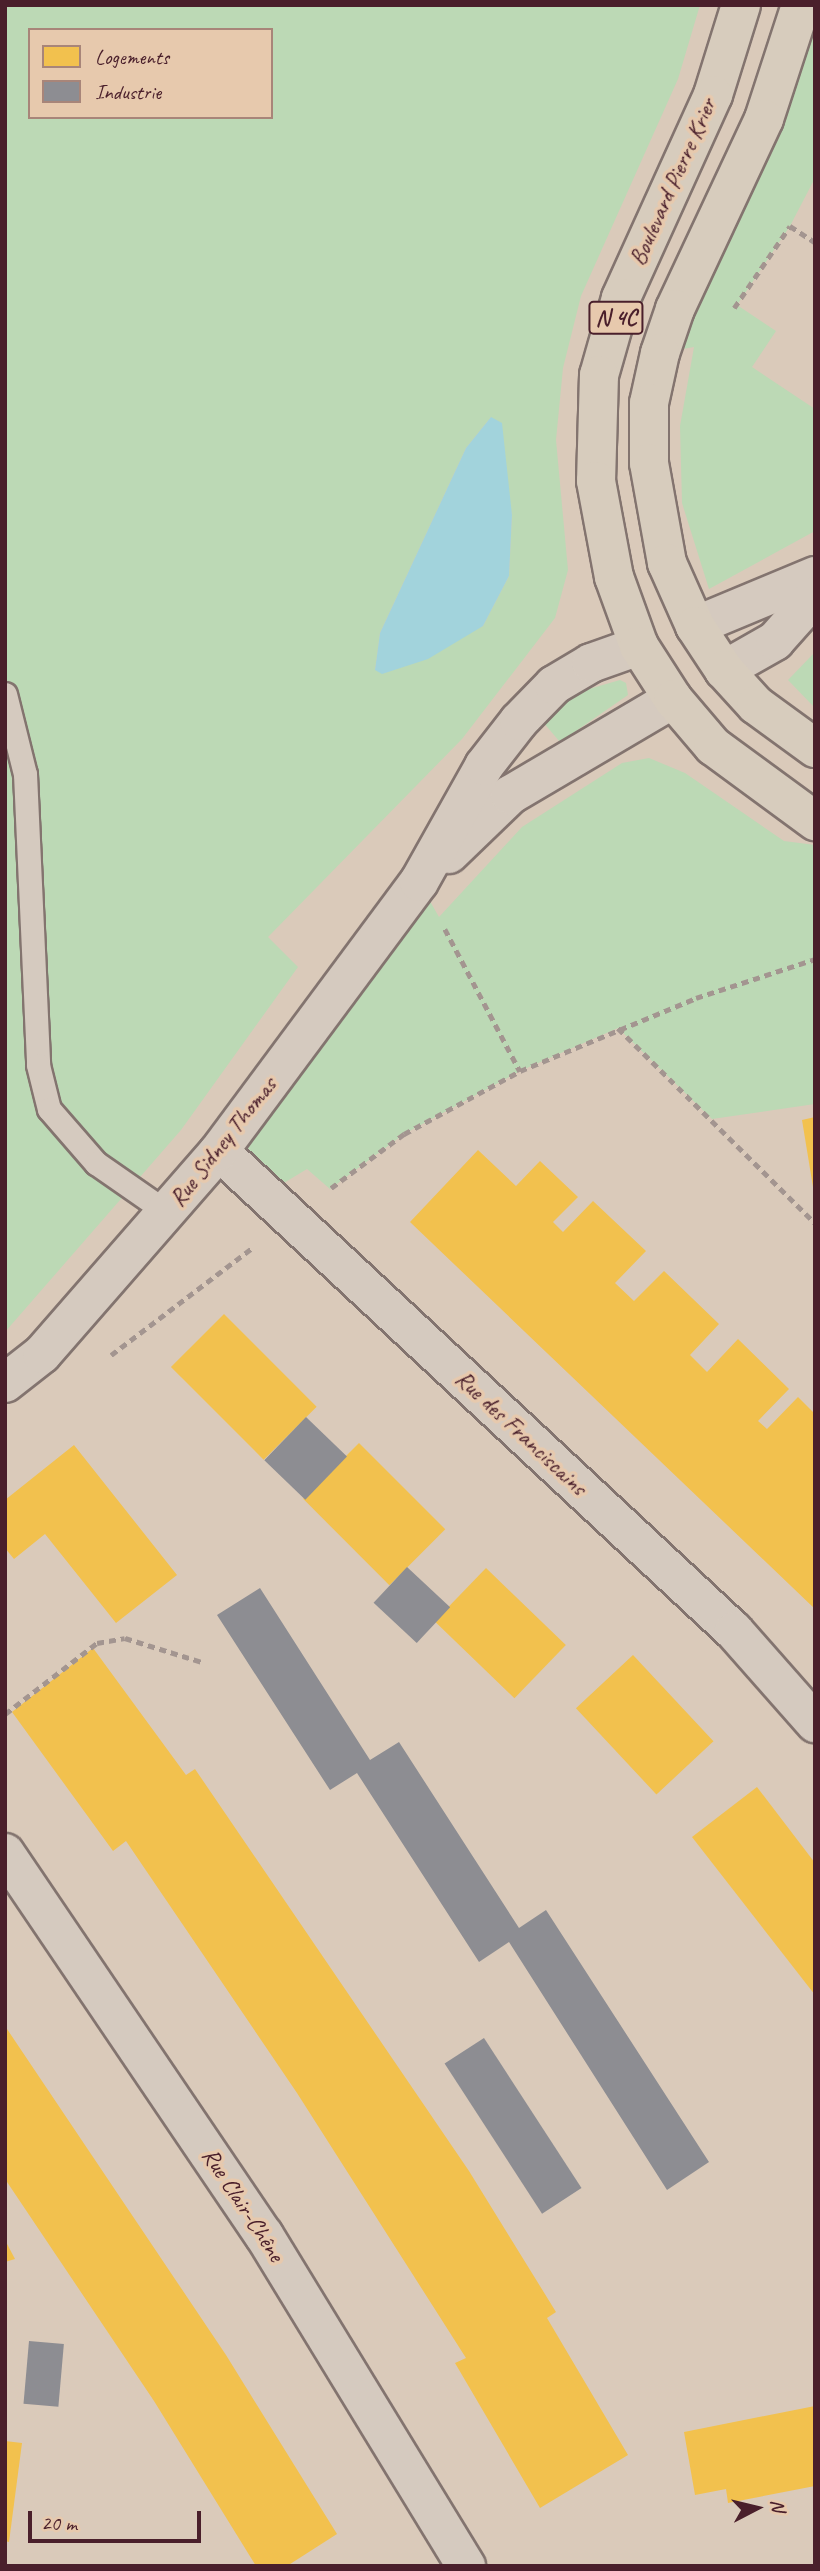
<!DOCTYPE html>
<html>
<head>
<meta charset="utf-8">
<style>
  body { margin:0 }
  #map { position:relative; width:820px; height:2571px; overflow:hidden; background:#dacaba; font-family:Caveat,sans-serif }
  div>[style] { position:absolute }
  .green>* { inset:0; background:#bcd9b5 }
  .water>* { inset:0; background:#a2d3dc }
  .homes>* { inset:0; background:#f2c14e; transform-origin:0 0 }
  .industry>* { inset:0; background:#8d8d92; transform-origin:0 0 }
  .path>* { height:4.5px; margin-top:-2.25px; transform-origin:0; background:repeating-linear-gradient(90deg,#a39590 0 7px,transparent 0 12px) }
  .roads { filter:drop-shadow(2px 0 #83746f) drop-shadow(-2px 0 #83746f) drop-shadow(0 2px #83746f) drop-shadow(0 -2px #83746f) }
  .service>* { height:23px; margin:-11.5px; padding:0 11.5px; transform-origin:11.5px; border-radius:11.5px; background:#d5cabf }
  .minor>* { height:38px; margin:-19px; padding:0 19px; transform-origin:19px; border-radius:19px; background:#d5cabf }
  .primary>* { height:38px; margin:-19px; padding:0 19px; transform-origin:19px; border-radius:19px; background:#d7ccbd }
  span { translate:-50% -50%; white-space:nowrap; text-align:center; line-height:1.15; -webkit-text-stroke:7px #e7c9ad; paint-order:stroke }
  .shield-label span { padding:2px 5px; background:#e7c9ad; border:2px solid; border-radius:5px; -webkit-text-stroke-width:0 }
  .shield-label { font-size:23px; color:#4a1f2b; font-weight:700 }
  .street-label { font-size:24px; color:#4a1f2b }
  .frame { position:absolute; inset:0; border:7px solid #4a1f2b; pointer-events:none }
  .legend { position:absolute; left:28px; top:28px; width:245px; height:91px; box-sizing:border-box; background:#e7c9ad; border:2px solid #a88579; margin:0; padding:9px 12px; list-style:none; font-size:21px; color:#4a1f2b }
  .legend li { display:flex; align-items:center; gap:14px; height:35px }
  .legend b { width:35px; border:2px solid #a88579 }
  .north { position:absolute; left:722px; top:2473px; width:70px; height:70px; -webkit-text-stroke:5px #e7c9ad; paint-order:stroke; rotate:83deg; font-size:19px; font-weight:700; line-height:28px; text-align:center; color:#4a1f2b }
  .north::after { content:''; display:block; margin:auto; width:24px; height:32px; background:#4a1f2b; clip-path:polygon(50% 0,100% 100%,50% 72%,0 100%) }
  .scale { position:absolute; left:28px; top:2511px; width:173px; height:32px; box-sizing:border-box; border:4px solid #4a1f2b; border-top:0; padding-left:9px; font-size:21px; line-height:24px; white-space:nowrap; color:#4a1f2b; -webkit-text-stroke:5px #e7c9ad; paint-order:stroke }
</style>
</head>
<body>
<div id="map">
  <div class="green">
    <i style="clip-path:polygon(evenodd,5px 5px,700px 5px,678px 79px,581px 296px,563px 368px,556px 440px,568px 570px,555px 618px,462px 739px,268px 937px,298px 967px,181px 1130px,5px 1332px,5px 5px,30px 30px,271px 30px,271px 117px,30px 117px,30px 30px,5px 5px,491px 417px,512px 515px,509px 576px,483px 626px,375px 670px,380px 633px,466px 448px,491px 417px)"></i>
    <i style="clip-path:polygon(815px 5px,815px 178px,790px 226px,737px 305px,776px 331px,752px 367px,815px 409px,815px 531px,709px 589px,682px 503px,680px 426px,694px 347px,660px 353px)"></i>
    <i style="clip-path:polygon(815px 652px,815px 708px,788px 680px)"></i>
    <i style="clip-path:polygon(620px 680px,626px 683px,628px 695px,560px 742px,542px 721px,575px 693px)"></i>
    <i style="clip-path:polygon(649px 758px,685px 773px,784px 841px,815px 845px,815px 1104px,712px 1119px,618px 1028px,520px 1071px,404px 1134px,330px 1189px,307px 1169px,264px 1195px,219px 1151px,419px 882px,439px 917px,522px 827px,622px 763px)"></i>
  </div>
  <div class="water">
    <i style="clip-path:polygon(491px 417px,502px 423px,512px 515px,509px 576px,483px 626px,428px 659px,382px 674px,375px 670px,380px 633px,466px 448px)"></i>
  </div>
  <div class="homes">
    <i style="clip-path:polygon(815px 1117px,815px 1187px,813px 1187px,802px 1120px)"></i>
    <i style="clip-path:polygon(478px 1150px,516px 1186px,540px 1161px,578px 1197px,553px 1222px,563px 1232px,593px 1201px,646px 1251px,615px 1283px,634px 1301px,664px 1271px,692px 1298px,719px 1324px,690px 1355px,707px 1372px,738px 1339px,789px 1389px,758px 1421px,767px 1429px,798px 1397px,815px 1414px,815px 1609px,410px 1222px)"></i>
    <i style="left:224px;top:1314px;width:131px;height:75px;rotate:45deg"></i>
    <i style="left:359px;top:1443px;width:122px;height:79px;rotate:45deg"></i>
    <i style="clip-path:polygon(74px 1445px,177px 1575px,116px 1623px,45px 1534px,14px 1559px,5px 1548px,5px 1500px)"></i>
    <i style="left:486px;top:1568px;width:111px;height:74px;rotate:44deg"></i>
    <i style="clip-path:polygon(93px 1648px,186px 1775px,195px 1769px,469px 2171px,556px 2312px,547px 2318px,628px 2455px,540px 2508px,455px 2363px,466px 2358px,297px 2093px,126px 1841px,113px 1851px,12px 1712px)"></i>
    <i style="left:633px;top:1655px;width:118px;height:78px;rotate:47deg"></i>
    <i style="clip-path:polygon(757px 1787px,815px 1863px,815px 1995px,692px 1837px)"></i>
    <i style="clip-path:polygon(5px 2026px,226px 2355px,337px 2534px,287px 2566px,256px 2566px,154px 2401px,5px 2179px)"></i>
    <i style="clip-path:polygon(5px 2240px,15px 2259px,5px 2262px)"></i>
    <i style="clip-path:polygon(815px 2406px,815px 2486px,728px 2503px,726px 2489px,695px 2495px,684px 2432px)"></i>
    <i style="clip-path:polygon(5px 2441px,22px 2443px,9px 2542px,5px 2541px)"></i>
  </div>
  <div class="industry">
    <i style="left:306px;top:1417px;width:57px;height:60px;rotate:44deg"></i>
    <i style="left:407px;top:1567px;width:59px;height:49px;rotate:43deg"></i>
    <i style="clip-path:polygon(260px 1588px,370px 1760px,399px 1742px,519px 1928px,546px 1910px,709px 2162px,667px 2190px,509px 1942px,479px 1962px,357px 1773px,330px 1790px,217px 1615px)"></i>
    <i style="left:484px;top:2038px;width:179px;height:47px;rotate:57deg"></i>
    <i style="left:29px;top:2341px;width:35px;height:63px;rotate:5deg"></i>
  </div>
  <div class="path">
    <i style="left:734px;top:308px;width:99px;rotate:-55.7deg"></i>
    <i style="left:790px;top:226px;width:30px;rotate:33deg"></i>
    <i style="left:445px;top:929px;width:161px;rotate:62.2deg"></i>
    <i style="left:618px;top:1028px;width:277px;rotate:44.7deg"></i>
    <i style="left:331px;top:1188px;width:91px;rotate:-36.5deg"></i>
    <i style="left:404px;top:1134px;width:132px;rotate:-28.5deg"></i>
    <i style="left:520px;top:1071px;width:191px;rotate:-22.5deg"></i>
    <i style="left:696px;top:998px;width:125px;rotate:-18.1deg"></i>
    <i style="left:111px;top:1355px;width:177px;rotate:-37.2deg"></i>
    <i style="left:5px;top:1714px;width:116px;rotate:-37.7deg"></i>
    <i style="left:97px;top:1643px;width:28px;rotate:-10deg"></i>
    <i style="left:125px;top:1638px;width:81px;rotate:17.3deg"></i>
  </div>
  <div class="roads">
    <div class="service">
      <i style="left:5px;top:694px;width:82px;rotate:76deg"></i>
      <i style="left:25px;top:774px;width:291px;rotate:87.4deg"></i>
      <i style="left:38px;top:1065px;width:45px;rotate:76deg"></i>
      <i style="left:49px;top:1109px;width:72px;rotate:49deg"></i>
      <i style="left:96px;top:1163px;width:88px;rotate:34.8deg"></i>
    </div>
    <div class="minor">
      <i style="left:695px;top:626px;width:130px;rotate:-22.6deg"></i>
      <i style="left:724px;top:670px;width:59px;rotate:-29.6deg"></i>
      <i style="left:775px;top:641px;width:60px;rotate:-48.4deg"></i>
      <i style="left:449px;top:854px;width:85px;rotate:-44deg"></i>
      <i style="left:510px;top:795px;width:189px;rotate:-30.5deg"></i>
      <i style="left:219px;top:1151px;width:704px;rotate:42.99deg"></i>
      <i style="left:734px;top:1631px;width:123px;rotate:48.6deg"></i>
      <i style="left:5px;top:1383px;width:47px;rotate:-38.1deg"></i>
      <i style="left:42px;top:1354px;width:269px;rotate:-48.9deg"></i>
      <i style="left:219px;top:1151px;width:335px;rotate:-53.4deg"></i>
      <i style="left:419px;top:882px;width:133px;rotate:-60.7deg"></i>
      <i style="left:484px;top:766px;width:57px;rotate:-52.1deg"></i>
      <i style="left:519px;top:721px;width:50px;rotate:-45.8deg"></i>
      <i style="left:554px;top:685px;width:43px;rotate:-30.7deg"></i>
      <i style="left:591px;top:663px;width:51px;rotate:-19.5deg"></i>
      <i style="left:5px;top:1853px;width:462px;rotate:55.9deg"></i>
      <i style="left:264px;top:2235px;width:388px;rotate:58.6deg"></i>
    </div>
    <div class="primary">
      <i style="left:741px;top:5px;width:94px;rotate:107.3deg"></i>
      <i style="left:713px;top:95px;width:223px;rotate:114.4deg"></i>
      <i style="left:621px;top:298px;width:80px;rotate:105.9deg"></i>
      <i style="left:599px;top:375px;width:106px;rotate:91.6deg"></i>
      <i style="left:596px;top:481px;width:98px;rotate:79.4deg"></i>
      <i style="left:614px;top:577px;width:73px;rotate:70.1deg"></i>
      <i style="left:639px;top:646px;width:63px;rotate:57.3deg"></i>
      <i style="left:673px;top:699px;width:62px;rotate:49.6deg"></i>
      <i style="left:713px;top:746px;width:127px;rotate:36.3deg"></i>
      <i style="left:801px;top:5px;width:120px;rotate:108deg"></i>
      <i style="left:764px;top:119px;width:210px;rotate:115.1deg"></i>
      <i style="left:675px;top:309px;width:46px;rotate:108.8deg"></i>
      <i style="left:660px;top:353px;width:51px;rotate:102.4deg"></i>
      <i style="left:649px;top:403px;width:60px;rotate:90deg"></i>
      <i style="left:649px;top:463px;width:102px;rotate:79.8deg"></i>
      <i style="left:667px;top:563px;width:69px;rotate:66deg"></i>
      <i style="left:695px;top:626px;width:53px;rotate:56.6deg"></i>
      <i style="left:724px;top:670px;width:47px;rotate:47.6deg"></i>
      <i style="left:756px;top:705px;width:73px;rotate:36.1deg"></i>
    </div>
  </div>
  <div class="shield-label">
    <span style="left:616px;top:318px">N 4C</span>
  </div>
  <div class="street-label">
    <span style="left:673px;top:182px;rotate:-66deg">Boulevard Pierre Krier</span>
    <span style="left:223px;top:1142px;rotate:-52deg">Rue Sidney Thomas</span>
    <span style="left:521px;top:1433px;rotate:43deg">Rue des Franciscains</span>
    <span style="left:243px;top:2205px;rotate:57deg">Rue Clair-Chêne</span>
  </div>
  <div class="frame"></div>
  <ul class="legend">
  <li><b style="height:19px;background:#f2c14e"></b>Logements</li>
  <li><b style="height:19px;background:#8d8d92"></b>Industrie</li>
  </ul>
  <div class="north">N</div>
  <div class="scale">20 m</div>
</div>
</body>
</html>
